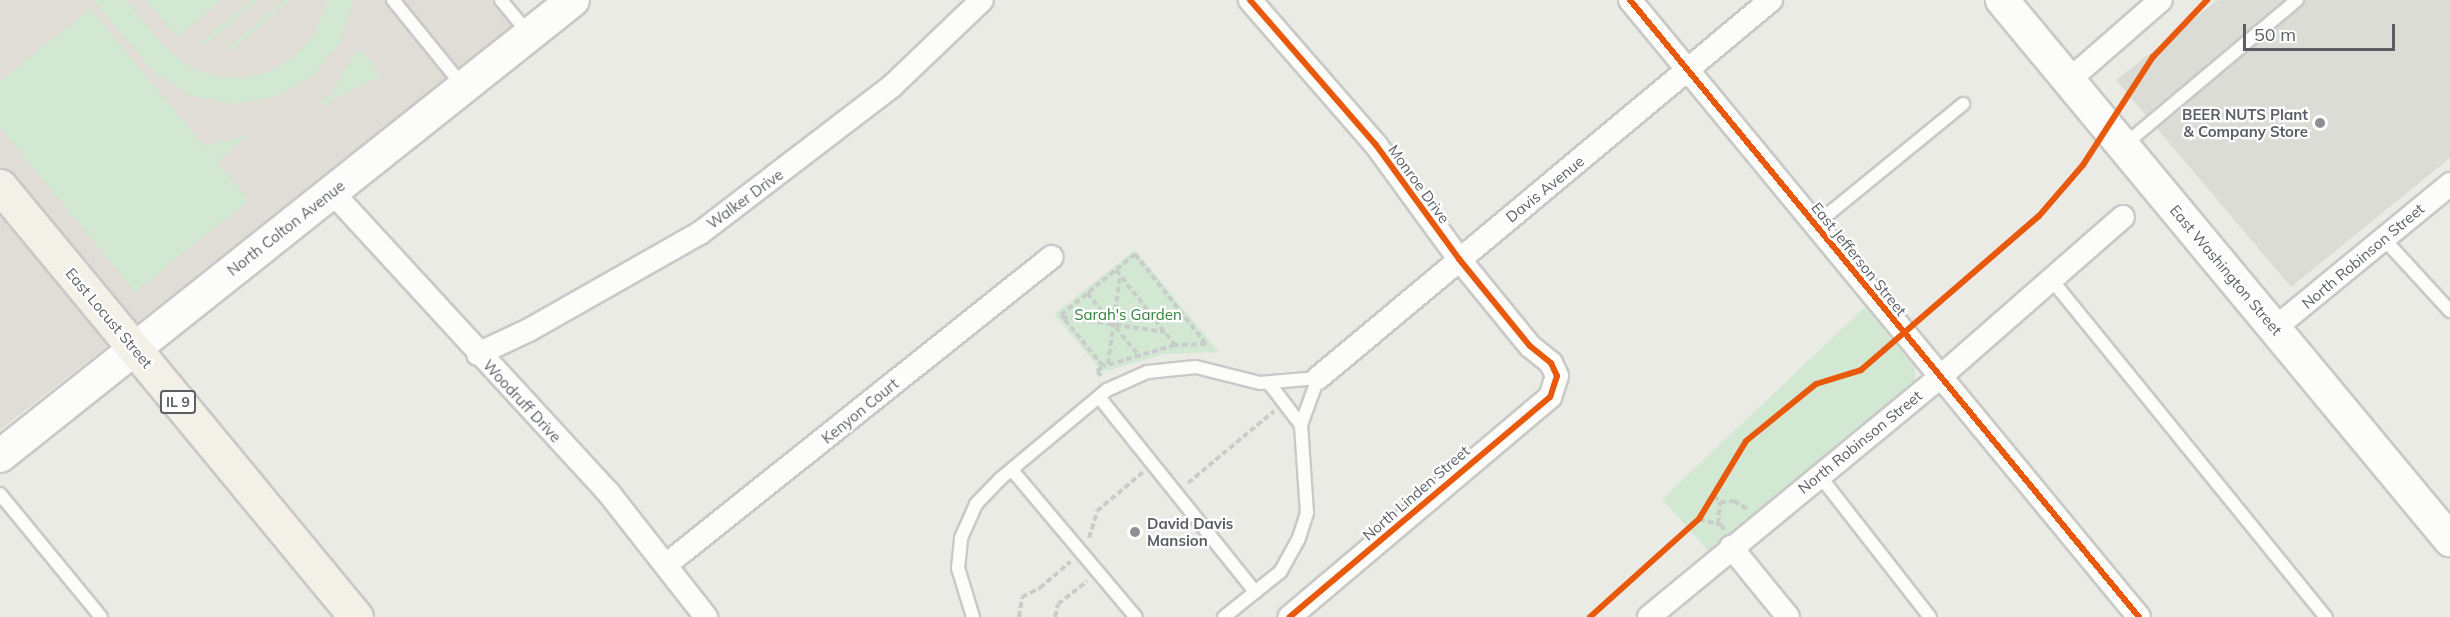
<!DOCTYPE html>
<html>
<head>
<meta charset="utf-8">
<style>
  body { margin:0 }
  #map { position:relative; width:2450px; height:617px; overflow:hidden; background:#ebebe6; font-family:Mulish,sans-serif }
  div>[style] { position:absolute }
  .industrial>* { inset:0; background:#dcdcd7 }
  .education>* { inset:0; background:#dfddd5 }
  .green>* { inset:0; background:#d3e8d2 }
  .path>* { height:4px; margin-top:-2px; transform-origin:0; background:repeating-linear-gradient(90deg,#c8cdca 0 6px,transparent 0 9px) }
  .roads { filter:drop-shadow(2px 0 #c9c9c8) drop-shadow(-2px 0 #c9c9c8) drop-shadow(0 2px #c9c9c8) drop-shadow(0 -2px #c9c9c8) }
  .lane>* { height:12px; margin:-6px; padding:0 6px; transform-origin:6px; border-radius:6px; background:#fcfcfb }
  .street>* { height:22px; margin:-11px; padding:0 11px; transform-origin:11px; border-radius:11px; background:#fcfcfb }
  .secondary>* { height:32px; margin:-16px; padding:0 16px; transform-origin:16px; border-radius:16px; background:#fcfcfb }
  .primary>* { height:33px; margin:-16.5px; padding:0 16.5px; transform-origin:16.5px; border-radius:16.5px; background:#f3f1e7 }
  .cycleway>* { height:6px; margin:-3px; padding:0 3px; transform-origin:3px; border-radius:3px; background:#e8590c }
  .dots>* { width:16px; height:16px; translate:-50% -50%; box-sizing:border-box; border:3px solid #fff; border-radius:50% }
  span { translate:-50% -50%; white-space:nowrap; text-align:center; line-height:1.15; -webkit-text-stroke:4.5px #fff; paint-order:stroke }
  .shield-label span { padding:2px 4px; background:#fff; border:2px solid; border-radius:4px; -webkit-text-stroke-width:0 }
  .shield-label { font-size:14px; color:#5b5f64; font-weight:700 }
  .poi-label { font-size:15px; color:#5b5f64; font-weight:700 }
  .right { translate:-100% -50%; text-align:right }
  .left { translate:0 -50%; text-align:left }
  .street-label { font-size:15px; color:#5b5f64 }
  .park-label { font-size:15px; color:#34823d }
  .scale { position:absolute; left:2243px; top:24px; width:152px; height:27px; box-sizing:border-box; border:3px solid #5b5f64; border-top:0; padding-left:8px; font-size:18px; line-height:21px; white-space:nowrap; color:#5b5f64; -webkit-text-stroke:4px #fff; paint-order:stroke }
</style>
</head>
<body>
<div id="map">
  <div class="industrial">
    <i style="clip-path:polygon(2218px 0,2450px 0,2450px 158px,2291px 287px,2116px 80px)"></i>
  </div>
  <div class="education">
    <i style="clip-path:polygon(0 0,491px 0,514px 28px,0 430px)"></i>
  </div>
  <div class="green">
    <i style="clip-path:polygon(93px 0,126px 0,161px 43px,183px 63px,211px 75px,240px 78px,270px 72px,295px 56px,315px 34px,328px 0,354px 0,339px 45px,312px 76px,275px 97px,233px 104px,192px 96px,156px 74px)"></i>
    <i style="clip-path:polygon(146px 0,222px 0,177px 37px)"></i>
    <i style="clip-path:polygon(253px 0,259px 0,203px 46px,200px 43px)"></i>
    <i style="clip-path:polygon(285px 0,291px 0,231px 51px,228px 48px)"></i>
    <i style="clip-path:polygon(90px 9px,204px 146px,246px 136px,217px 162px,249px 200px,135px 292px,0 127px,0 81px)"></i>
    <i style="clip-path:polygon(357px 50px,369px 59px,380px 76px,332px 100px,327px 108px,321px 100px,330px 95px)"></i>
    <i style="clip-path:polygon(1135px 250px,1219px 352px,1165px 354px,1102px 372px,1054px 314px)"></i>
    <i style="clip-path:polygon(1865px 307px,1915px 367px,1915px 382px,1712px 555px,1662px 499px)"></i>
  </div>
  <div class="path">
    <i style="left:1135px;top:254px;width:115px;rotate:51.7deg"></i>
    <i style="left:1206px;top:344px;width:31px;rotate:178deg"></i>
    <i style="left:1175px;top:345px;width:75px;rotate:163.7deg"></i>
    <i style="left:1103px;top:366px;width:66px;rotate:-129.5deg"></i>
    <i style="left:1061px;top:315px;width:96px;rotate:-39.5deg"></i>
    <i style="left:1116px;top:270px;width:95px;rotate:51.8deg"></i>
    <i style="left:1087px;top:293px;width:78px;rotate:50.2deg"></i>
    <i style="left:1062px;top:317px;width:104px;rotate:8.3deg"></i>
    <i style="left:1108px;top:364px;width:89px;rotate:-82.2deg"></i>
    <i style="left:1101px;top:376px;width:6px;rotate:-129deg"></i>
    <i style="left:1097px;top:371px;width:8px;rotate:-40deg"></i>
    <i style="left:1188px;top:483px;width:112px;rotate:-39.9deg"></i>
    <i style="left:1714px;top:496px;width:8px;rotate:45deg"></i>
    <i style="left:1720px;top:502px;width:14px;rotate:-4deg"></i>
    <i style="left:1734px;top:501px;width:17px;rotate:31deg"></i>
    <i style="left:1699px;top:519px;width:24px;rotate:15deg"></i>
    <i style="left:1722px;top:525px;width:5px;rotate:68deg"></i>
    <i style="left:1718px;top:524px;width:22px;rotate:-85deg"></i>
    <i style="left:1089px;top:538px;width:28px;rotate:-73deg"></i>
    <i style="left:1097px;top:511px;width:60px;rotate:-40.3deg"></i>
    <i style="left:1019px;top:617px;width:20px;rotate:-81deg"></i>
    <i style="left:1022px;top:597px;width:20px;rotate:-27deg"></i>
    <i style="left:1040px;top:588px;width:40px;rotate:-41deg"></i>
    <i style="left:1055px;top:617px;width:13px;rotate:-77deg"></i>
    <i style="left:1058px;top:604px;width:37px;rotate:-38deg"></i>
  </div>
  <div class="roads">
    <div class="lane">
      <i style="left:393px;top:0;width:111px;rotate:50.9deg"></i>
      <i style="left:501px;top:0;width:44px;rotate:50.5deg"></i>
      <i style="left:2123px;top:146px;width:227px;rotate:-40deg"></i>
      <i style="left:1816px;top:224px;width:190px;rotate:-39.2deg"></i>
      <i style="left:2384px;top:239px;width:98px;rotate:47.5deg"></i>
      <i style="left:2051px;top:279px;width:436px;rotate:50.9deg"></i>
      <i style="left:1269px;top:383px;width:53px;rotate:52.7deg"></i>
      <i style="left:1099px;top:397px;width:250px;rotate:51.3deg"></i>
      <i style="left:1012px;top:470px;width:192px;rotate:49.9deg"></i>
      <i style="left:1819px;top:475px;width:180px;rotate:52deg"></i>
      <i style="left:0;top:494px;width:159px;rotate:50.6deg"></i>
      <i style="left:973px;top:617px;width:51px;rotate:-107deg"></i>
      <i style="left:958px;top:568px;width:30px;rotate:-84deg"></i>
      <i style="left:961px;top:538px;width:37px;rotate:-66deg"></i>
      <i style="left:976px;top:504px;width:35px;rotate:-46deg"></i>
      <i style="left:1000px;top:479px;width:139px;rotate:-39.8deg"></i>
      <i style="left:1107px;top:390px;width:44px;rotate:-24.2deg"></i>
      <i style="left:1147px;top:372px;width:49px;rotate:-5.8deg"></i>
      <i style="left:1196px;top:367px;width:66px;rotate:14deg"></i>
      <i style="left:1260px;top:383px;width:58px;rotate:-4.9deg"></i>
      <i style="left:1318px;top:378px;width:50px;rotate:109.9deg"></i>
      <i style="left:1301px;top:425px;width:88px;rotate:86.1deg"></i>
      <i style="left:1307px;top:513px;width:28px;rotate:108deg"></i>
      <i style="left:1298px;top:540px;width:37px;rotate:119deg"></i>
      <i style="left:1280px;top:572px;width:72px;rotate:141.2deg"></i>
    </div>
    <div class="street">
      <i style="left:1250px;top:0;width:192px;rotate:49deg"></i>
      <i style="left:1376px;top:145px;width:141px;rotate:53.9deg"></i>
      <i style="left:1459px;top:259px;width:112px;rotate:50.8deg"></i>
      <i style="left:1530px;top:346px;width:27px;rotate:39deg"></i>
      <i style="left:1551px;top:363px;width:14px;rotate:65deg"></i>
      <i style="left:1557px;top:376px;width:22px;rotate:108deg"></i>
      <i style="left:1550px;top:397px;width:341px;rotate:139.8deg"></i>
      <i style="left:1630px;top:0;width:800px;rotate:50.48deg"></i>
      <i style="left:2068px;top:81px;width:123px;rotate:-41.1deg"></i>
      <i style="left:332px;top:192px;width:408px;rotate:47.4deg"></i>
      <i style="left:608px;top:492px;width:159px;rotate:51.9deg"></i>
      <i style="left:2275px;top:328px;width:227px;rotate:-39.4deg"></i>
      <i style="left:478px;top:354px;width:56px;rotate:-25.2deg"></i>
      <i style="left:529px;top:330px;width:197px;rotate:-29.6deg"></i>
      <i style="left:700px;top:233px;width:242px;rotate:-37.4deg"></i>
      <i style="left:892px;top:86px;width:124px;rotate:-43.7deg"></i>
      <i style="left:1318px;top:378px;width:590px;rotate:-39.84deg"></i>
      <i style="left:1731px;top:547px;width:90px;rotate:50.8deg"></i>
      <i style="left:667px;top:564px;width:492px;rotate:-38.6deg"></i>
      <i style="left:1649px;top:617px;width:377px;rotate:-39.5deg"></i>
      <i style="left:1940px;top:377px;width:243px;rotate:-41.2deg"></i>
    </div>
    <div class="secondary">
      <i style="left:2002px;top:0;width:702px;rotate:50.32deg"></i>
      <i style="left:0;top:456px;width:732px;rotate:-38.51deg"></i>
    </div>
    <div class="primary">
      <i style="left:0;top:186px;width:559px;rotate:50.44deg"></i>
    </div>
  </div>
  <div class="cycleway">
    <i style="left:1250px;top:0;width:192px;rotate:49deg"></i>
    <i style="left:1376px;top:145px;width:141px;rotate:53.9deg"></i>
    <i style="left:1459px;top:259px;width:112px;rotate:50.8deg"></i>
    <i style="left:1530px;top:346px;width:27px;rotate:39deg"></i>
    <i style="left:1551px;top:363px;width:14px;rotate:65deg"></i>
    <i style="left:1557px;top:376px;width:22px;rotate:108deg"></i>
    <i style="left:1550px;top:397px;width:341px;rotate:139.8deg"></i>
    <i style="left:1630px;top:0;width:800px;rotate:50.48deg"></i>
    <i style="left:1590px;top:617px;width:147px;rotate:-42deg"></i>
    <i style="left:1699px;top:519px;width:91px;rotate:-58.9deg"></i>
    <i style="left:1746px;top:441px;width:90px;rotate:-39.2deg"></i>
    <i style="left:1816px;top:384px;width:47px;rotate:-17.3deg"></i>
    <i style="left:1861px;top:370px;width:235px;rotate:-40.9deg"></i>
    <i style="left:2039px;top:216px;width:67px;rotate:-49.2deg"></i>
    <i style="left:2083px;top:165px;width:129px;rotate:-57.1deg"></i>
    <i style="left:2153px;top:57px;width:79px;rotate:-46.5deg"></i>
  </div>
  <div class="dots">
    <i style="left:2320px;top:123px;background:#8d9092"></i>
    <i style="left:1135px;top:532px;background:#8d9092"></i>
  </div>
  <div class="shield-label">
    <span style="left:178px;top:402px">IL 9</span>
  </div>
  <div class="poi-label">
    <span class="right" style="left:2308px;top:123px">BEER NUTS Plant<br>&amp; Company Store</span>
    <span class="left" style="left:1147px;top:532px">David Davis<br>Mansion</span>
  </div>
  <div class="street-label">
    <span style="left:1419px;top:184px;rotate:54deg">Monroe Drive</span>
    <span style="left:1545px;top:189px;rotate:-39deg">Davis Avenue</span>
    <span style="left:745px;top:199px;rotate:-36deg">Walker Drive</span>
    <span style="left:286px;top:228px;rotate:-38deg">North Colton Avenue</span>
    <span style="left:2363px;top:256px;rotate:-40deg">North Robinson Street</span>
    <span style="left:1859px;top:259px;rotate:51deg">East Jefferson Street</span>
    <span style="left:2226px;top:270px;rotate:50deg">East Washington Street</span>
    <span style="left:109px;top:318px;rotate:50deg">East Locust Street</span>
    <span style="left:522px;top:401px;rotate:47deg">Woodruff Drive</span>
    <span style="left:860px;top:411px;rotate:-39deg">Kenyon Court</span>
    <span style="left:1860px;top:442px;rotate:-39deg">North Robinson Street</span>
    <span style="left:1416px;top:493px;rotate:-41deg">North Linden Street</span>
  </div>
  <div class="park-label">
    <span style="left:1128px;top:315px">Sarah's Garden</span>
  </div>
  <div class="scale">50 m</div>
</div>
</body>
</html>
